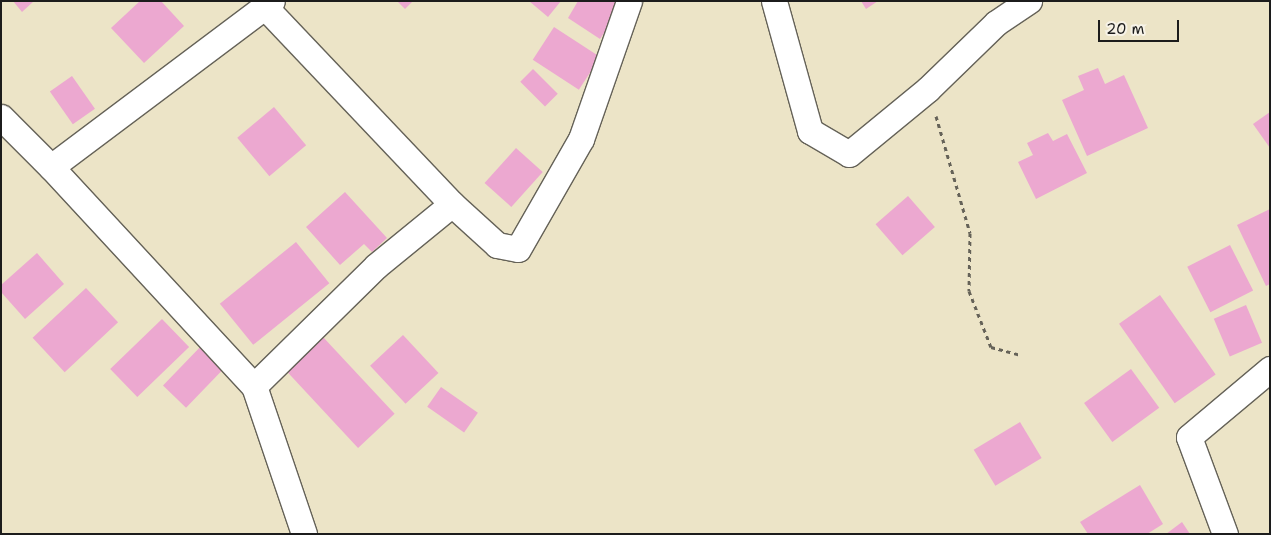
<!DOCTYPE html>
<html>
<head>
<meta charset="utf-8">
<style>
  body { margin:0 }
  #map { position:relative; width:1271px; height:535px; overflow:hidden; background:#ece4c7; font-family:"Shantell Sans",sans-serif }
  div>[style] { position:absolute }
  .building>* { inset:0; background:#eca8d0; transform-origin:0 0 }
  .path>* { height:3px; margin-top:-1.5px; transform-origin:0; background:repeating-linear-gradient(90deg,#656258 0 4px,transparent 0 8px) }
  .roads { filter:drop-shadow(1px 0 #656258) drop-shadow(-1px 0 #656258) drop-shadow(0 1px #656258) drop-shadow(0 -1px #656258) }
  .street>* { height:25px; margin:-12.5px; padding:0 12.5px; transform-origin:12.5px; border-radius:12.5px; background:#fff }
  span { translate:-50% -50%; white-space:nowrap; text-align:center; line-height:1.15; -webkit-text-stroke:4px #f7f3e8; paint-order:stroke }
  .frame { position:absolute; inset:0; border:2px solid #1c1c1c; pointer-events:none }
  .scale { position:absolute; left:1098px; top:20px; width:81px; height:22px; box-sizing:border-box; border:2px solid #1c1c1c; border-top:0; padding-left:6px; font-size:15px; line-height:18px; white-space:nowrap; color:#1c1c1c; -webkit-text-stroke:4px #f7f3e8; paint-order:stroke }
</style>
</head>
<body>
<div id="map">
  <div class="building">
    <div style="clip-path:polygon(13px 1px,34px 1px,22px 12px)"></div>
    <div style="clip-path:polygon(140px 1px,161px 1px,184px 26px,144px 63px,111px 28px)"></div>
    <div style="clip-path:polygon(397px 1px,413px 1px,405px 9px)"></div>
    <div style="clip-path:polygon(529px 1px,561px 1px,548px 17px)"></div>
    <div style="clip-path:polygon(578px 1px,625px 1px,600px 39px,568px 18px)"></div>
    <div style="clip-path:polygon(861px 1px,878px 1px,866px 9px)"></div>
    <div style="left:554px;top:27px;width:55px;height:39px;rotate:33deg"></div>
    <div style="clip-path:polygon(1098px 68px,1105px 84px,1124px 75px,1148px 128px,1087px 156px,1062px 100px,1084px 90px,1078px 76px)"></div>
    <div style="left:533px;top:69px;width:35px;height:18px;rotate:45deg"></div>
    <div style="left:72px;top:76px;width:40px;height:27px;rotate:55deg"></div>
    <div style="left:274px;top:107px;width:50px;height:48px;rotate:50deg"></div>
    <div style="clip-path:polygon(1270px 112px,1270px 148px,1253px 124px)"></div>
    <div style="clip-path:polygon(1048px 133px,1053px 141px,1067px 134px,1087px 173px,1036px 199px,1018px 162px,1033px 155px,1027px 143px)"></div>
    <div style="left:516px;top:148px;width:36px;height:47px;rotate:42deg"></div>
    <div style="clip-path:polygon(345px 192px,387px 238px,372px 252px,364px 244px,340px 265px,306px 227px)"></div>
    <div style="left:908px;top:196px;width:41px;height:43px;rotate:49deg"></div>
    <div style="clip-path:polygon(1270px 209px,1270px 284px,1266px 286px,1237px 225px)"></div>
    <div style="left:296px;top:242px;width:53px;height:98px;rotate:51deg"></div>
    <div style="left:1230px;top:245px;width:51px;height:48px;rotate:63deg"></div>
    <div style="clip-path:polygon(37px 253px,64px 284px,25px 319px,1px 292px,1px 285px)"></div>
    <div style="left:86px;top:288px;width:47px;height:73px;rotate:47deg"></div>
    <div style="left:1160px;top:295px;width:97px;height:50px;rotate:55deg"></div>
    <div style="left:1246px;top:305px;width:41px;height:35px;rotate:67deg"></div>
    <div style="left:162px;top:319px;width:39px;height:72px;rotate:46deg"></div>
    <div style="left:403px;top:335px;width:52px;height:45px;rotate:47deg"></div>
    <div style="left:323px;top:337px;width:105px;height:50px;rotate:47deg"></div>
    <div style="left:204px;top:343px;width:32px;height:59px;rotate:44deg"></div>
    <div style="left:1131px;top:369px;width:48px;height:58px;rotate:54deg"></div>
    <div style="left:441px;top:387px;width:45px;height:24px;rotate:35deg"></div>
    <div style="left:1020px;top:422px;width:42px;height:54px;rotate:59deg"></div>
    <div style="clip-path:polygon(1140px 485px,1163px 524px,1147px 534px,1088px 534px,1080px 522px)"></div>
    <div style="clip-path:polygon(1182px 522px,1190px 534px,1166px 534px)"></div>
  </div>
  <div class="path">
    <div style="left:936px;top:116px;width:122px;rotate:73.8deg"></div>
    <div style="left:970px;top:233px;width:58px;rotate:91deg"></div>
    <div style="left:969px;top:291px;width:60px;rotate:68.6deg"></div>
    <div style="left:991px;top:347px;width:31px;rotate:15deg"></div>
  </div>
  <div class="roads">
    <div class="street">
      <div style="left:774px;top:1px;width:135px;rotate:74.5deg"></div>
      <div style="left:810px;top:131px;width:45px;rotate:30.5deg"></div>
      <div style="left:849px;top:154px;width:102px;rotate:-39.4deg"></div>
      <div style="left:928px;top:89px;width:95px;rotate:-44.1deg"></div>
      <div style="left:996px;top:23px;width:40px;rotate:-34deg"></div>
      <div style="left:265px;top:7px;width:272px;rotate:46.5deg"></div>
      <div style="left:1px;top:117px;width:71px;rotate:45deg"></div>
      <div style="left:51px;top:167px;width:299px;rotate:47.2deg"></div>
      <div style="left:254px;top:386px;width:156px;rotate:71.3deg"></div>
      <div style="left:51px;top:167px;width:276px;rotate:-36.9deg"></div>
      <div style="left:254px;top:386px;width:171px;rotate:-44.5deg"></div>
      <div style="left:376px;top:266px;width:98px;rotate:-39.2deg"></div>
      <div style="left:452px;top:204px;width:61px;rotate:42.3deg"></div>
      <div style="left:497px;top:245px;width:21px;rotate:11deg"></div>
      <div style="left:518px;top:249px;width:127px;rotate:-60.2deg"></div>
      <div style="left:581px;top:139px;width:146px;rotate:-70.8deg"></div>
      <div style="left:1225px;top:534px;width:103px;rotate:-110.4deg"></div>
      <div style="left:1189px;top:437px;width:106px;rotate:-40deg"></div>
    </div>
  </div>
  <div class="frame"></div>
  <div class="scale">20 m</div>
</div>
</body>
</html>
